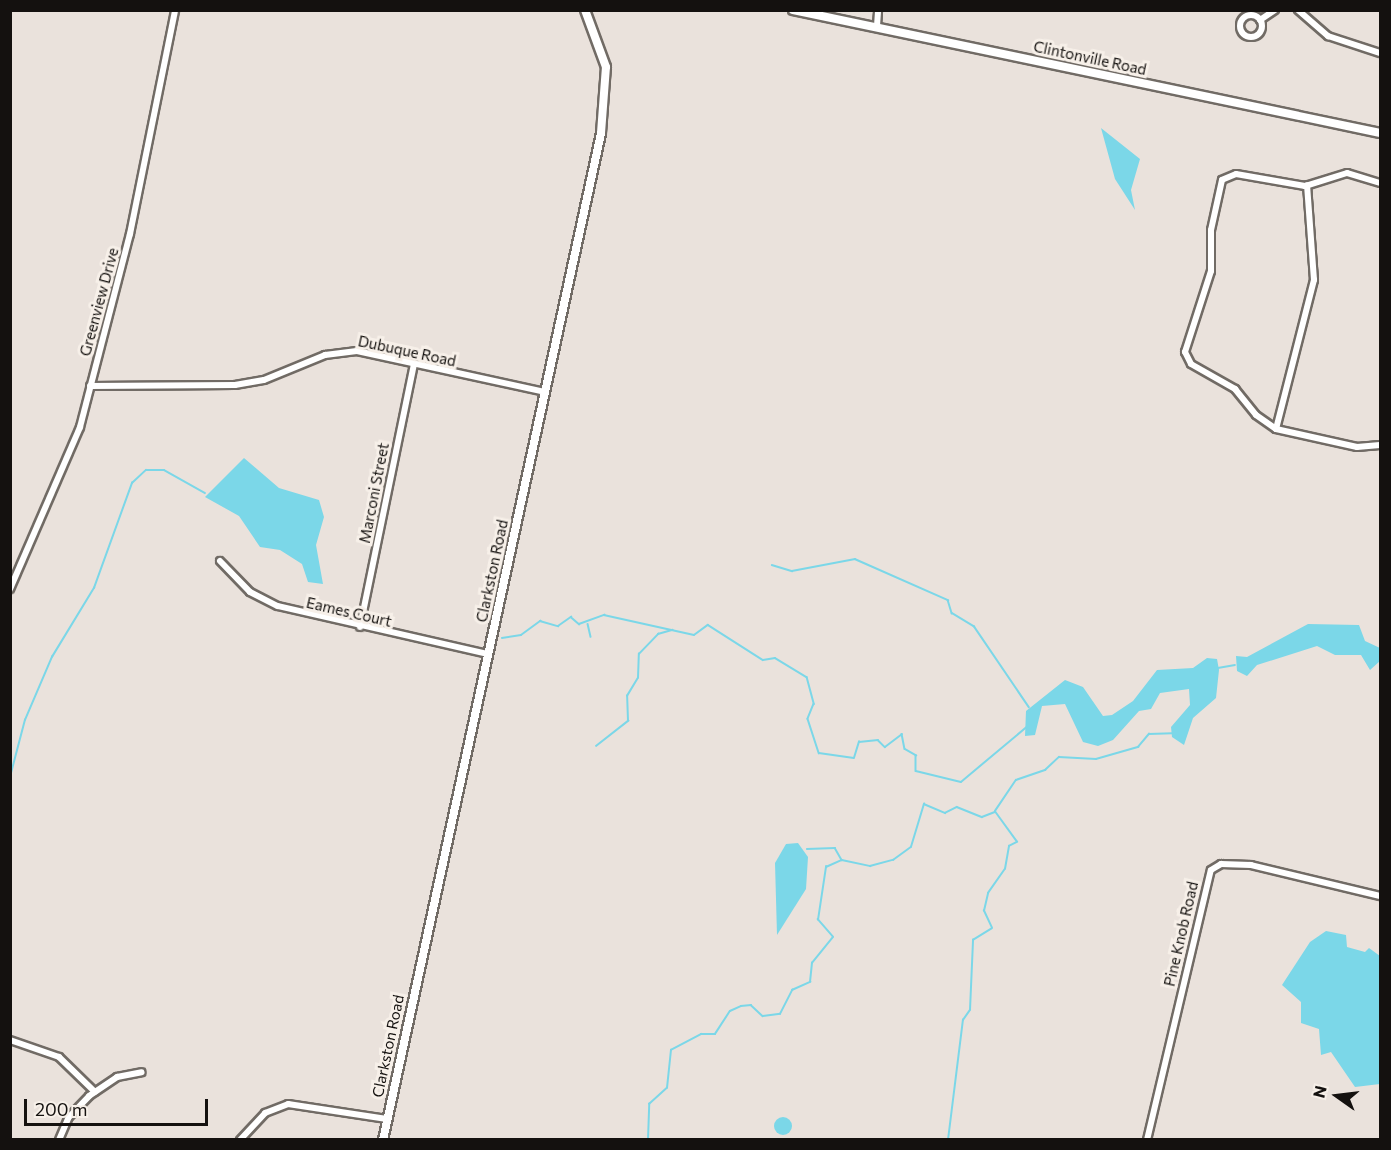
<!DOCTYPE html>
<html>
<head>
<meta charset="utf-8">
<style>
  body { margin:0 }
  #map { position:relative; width:1391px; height:1150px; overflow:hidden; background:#eae2dc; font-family:Commissioner,sans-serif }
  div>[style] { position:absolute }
  .water>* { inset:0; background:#7bd7e8 }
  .round { border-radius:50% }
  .stream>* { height:1.5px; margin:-0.75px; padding:0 0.75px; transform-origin:0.75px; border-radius:0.75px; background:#7bd7e8 }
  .roads { filter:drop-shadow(2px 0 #716b65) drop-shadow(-2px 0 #716b65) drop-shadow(0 2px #716b65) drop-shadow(0 -2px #716b65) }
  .street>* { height:6px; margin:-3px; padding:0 3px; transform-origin:3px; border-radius:3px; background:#fff }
  .street>.ring { margin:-3px; padding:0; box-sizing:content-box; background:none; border:6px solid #fff; border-radius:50% }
  .secondary>* { height:8px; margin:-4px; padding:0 4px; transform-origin:4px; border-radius:4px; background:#fff }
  span { translate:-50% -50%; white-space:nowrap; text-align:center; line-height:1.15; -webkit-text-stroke:6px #f7f0e9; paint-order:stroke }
  .street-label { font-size:15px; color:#14110f }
  .frame { position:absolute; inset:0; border:12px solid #14110f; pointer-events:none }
  .north { position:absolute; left:1307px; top:1066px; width:60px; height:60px; -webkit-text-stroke:4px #f7f0e9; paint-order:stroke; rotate:284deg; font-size:16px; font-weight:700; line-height:24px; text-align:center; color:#14110f }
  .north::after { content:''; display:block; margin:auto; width:21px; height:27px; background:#14110f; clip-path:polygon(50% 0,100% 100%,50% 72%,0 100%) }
  .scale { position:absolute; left:24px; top:1099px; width:184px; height:27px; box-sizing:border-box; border:3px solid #14110f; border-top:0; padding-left:8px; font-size:18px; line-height:21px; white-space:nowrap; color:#14110f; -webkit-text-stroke:4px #f7f0e9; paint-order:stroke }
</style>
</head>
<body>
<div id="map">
  <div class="water">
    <div style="clip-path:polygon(1101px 128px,1140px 159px,1131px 190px,1135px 210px,1115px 179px)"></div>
    <div style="clip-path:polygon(244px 458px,279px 488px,319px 500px,324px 517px,316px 545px,323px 584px,308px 582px,302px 564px,280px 550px,260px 547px,239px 516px,205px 497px)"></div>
    <div style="clip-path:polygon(1308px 624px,1359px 625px,1365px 641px,1380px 648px,1380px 661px,1370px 670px,1361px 655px,1335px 655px,1317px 646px,1257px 665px,1247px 676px,1237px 671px,1236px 656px,1247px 657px)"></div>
    <div style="clip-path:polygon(1207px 658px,1217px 659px,1219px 670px,1216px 698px,1193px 718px,1184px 745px,1172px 737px,1171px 727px,1190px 705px,1189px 689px,1160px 693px,1151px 709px,1139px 711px,1113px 740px,1098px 746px,1083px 742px,1065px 704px,1042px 706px,1035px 735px,1025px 736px,1026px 711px,1065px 680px,1083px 687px,1103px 716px,1112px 715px,1133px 701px,1157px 670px,1193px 668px)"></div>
    <div style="clip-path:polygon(798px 843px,808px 857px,806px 889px,777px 935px,775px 863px,786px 844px)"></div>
    <div style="clip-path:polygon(1326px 931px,1346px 935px,1347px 947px,1365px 952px,1369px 948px,1380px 956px,1380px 1084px,1355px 1087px,1331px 1052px,1321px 1055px,1319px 1029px,1301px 1023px,1301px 1002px,1282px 985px,1310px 942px)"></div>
    <div class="round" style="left:774px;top:1117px;width:18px;height:18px"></div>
  </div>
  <div class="stream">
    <div style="left:772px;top:565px;width:21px;rotate:17deg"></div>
    <div style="left:792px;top:571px;width:64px;rotate:-10.8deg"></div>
    <div style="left:855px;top:559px;width:102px;rotate:23.8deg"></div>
    <div style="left:948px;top:600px;width:14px;rotate:73deg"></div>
    <div style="left:952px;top:613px;width:26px;rotate:31deg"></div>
    <div style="left:974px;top:626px;width:98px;rotate:55.8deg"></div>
    <div style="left:588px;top:624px;width:13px;rotate:77deg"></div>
    <div style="left:502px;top:638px;width:19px;rotate:-9deg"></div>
    <div style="left:521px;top:635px;width:24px;rotate:-36deg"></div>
    <div style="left:540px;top:621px;width:19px;rotate:16deg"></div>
    <div style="left:558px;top:626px;width:16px;rotate:-35deg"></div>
    <div style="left:571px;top:617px;width:11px;rotate:41deg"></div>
    <div style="left:579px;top:624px;width:27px;rotate:-20deg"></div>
    <div style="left:604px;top:615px;width:92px;rotate:12.5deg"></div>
    <div style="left:694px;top:635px;width:17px;rotate:-36deg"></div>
    <div style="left:708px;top:625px;width:65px;rotate:32.5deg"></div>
    <div style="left:763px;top:660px;width:12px;rotate:-9deg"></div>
    <div style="left:775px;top:658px;width:37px;rotate:31deg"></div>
    <div style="left:807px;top:677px;width:28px;rotate:75deg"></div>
    <div style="left:814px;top:704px;width:16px;rotate:112deg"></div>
    <div style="left:808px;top:719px;width:36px;rotate:72deg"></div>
    <div style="left:819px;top:753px;width:35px;rotate:8deg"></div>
    <div style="left:854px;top:758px;width:17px;rotate:-73deg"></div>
    <div style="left:859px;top:742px;width:19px;rotate:-6deg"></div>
    <div style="left:878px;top:740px;width:10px;rotate:45deg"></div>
    <div style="left:885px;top:747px;width:21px;rotate:-37deg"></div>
    <div style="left:902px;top:734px;width:15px;rotate:79deg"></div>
    <div style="left:905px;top:749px;width:13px;rotate:29deg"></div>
    <div style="left:916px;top:755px;width:16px;rotate:90deg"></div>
    <div style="left:916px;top:771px;width:46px;rotate:13.7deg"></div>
    <div style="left:961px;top:782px;width:87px;rotate:-39.9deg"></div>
    <div style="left:1218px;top:668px;width:17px;rotate:-10deg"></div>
    <div style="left:596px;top:746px;width:41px;rotate:-38deg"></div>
    <div style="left:628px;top:721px;width:25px;rotate:-92deg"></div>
    <div style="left:627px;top:696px;width:21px;rotate:-59deg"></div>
    <div style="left:638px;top:678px;width:24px;rotate:-88deg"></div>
    <div style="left:639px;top:654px;width:28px;rotate:-46deg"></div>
    <div style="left:658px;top:634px;width:15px;rotate:-16deg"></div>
    <div style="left:10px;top:777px;width:59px;rotate:-75.3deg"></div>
    <div style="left:25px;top:720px;width:69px;rotate:-66.8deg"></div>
    <div style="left:52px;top:657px;width:81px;rotate:-58.7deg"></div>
    <div style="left:94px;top:588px;width:112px;rotate:-70.1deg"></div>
    <div style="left:132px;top:483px;width:19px;rotate:-43deg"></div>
    <div style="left:146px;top:470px;width:18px"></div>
    <div style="left:164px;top:470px;width:47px;rotate:29.3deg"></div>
    <div style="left:995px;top:811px;width:37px;rotate:-56deg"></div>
    <div style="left:1016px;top:780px;width:31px;rotate:-19deg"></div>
    <div style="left:1045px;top:770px;width:19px;rotate:-43deg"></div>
    <div style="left:1059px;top:757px;width:37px;rotate:3deg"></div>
    <div style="left:1096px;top:759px;width:44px;rotate:-15.9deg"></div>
    <div style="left:1138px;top:747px;width:17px;rotate:-50deg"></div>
    <div style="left:1149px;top:734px;width:23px;rotate:-2deg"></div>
    <div style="left:807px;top:849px;width:28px;rotate:-2deg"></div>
    <div style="left:835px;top:848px;width:14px;rotate:60deg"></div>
    <div style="left:648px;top:1140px;width:36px;rotate:-88deg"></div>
    <div style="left:649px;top:1104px;width:24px;rotate:-42deg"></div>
    <div style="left:667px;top:1088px;width:38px;rotate:-84deg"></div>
    <div style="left:671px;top:1050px;width:34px;rotate:-28deg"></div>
    <div style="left:701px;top:1034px;width:14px"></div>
    <div style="left:715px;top:1034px;width:27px;rotate:-57deg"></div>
    <div style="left:730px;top:1011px;width:12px;rotate:-24deg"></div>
    <div style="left:741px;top:1006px;width:10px;rotate:-6deg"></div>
    <div style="left:751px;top:1005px;width:16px;rotate:43deg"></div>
    <div style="left:763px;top:1016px;width:17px;rotate:-7deg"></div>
    <div style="left:780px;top:1014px;width:27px;rotate:-63deg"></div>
    <div style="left:792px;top:990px;width:20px;rotate:-24deg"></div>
    <div style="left:810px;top:982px;width:19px;rotate:-84deg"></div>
    <div style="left:812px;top:963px;width:33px;rotate:-51deg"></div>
    <div style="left:833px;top:937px;width:23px;rotate:-131deg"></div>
    <div style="left:818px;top:920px;width:54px;rotate:-81.4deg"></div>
    <div style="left:826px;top:867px;width:17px;rotate:-24deg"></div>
    <div style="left:842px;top:860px;width:29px;rotate:12deg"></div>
    <div style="left:870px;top:866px;width:24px;rotate:-15deg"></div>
    <div style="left:893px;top:860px;width:22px;rotate:-36deg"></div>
    <div style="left:911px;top:847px;width:45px;rotate:-73.2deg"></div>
    <div style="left:924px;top:804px;width:23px;rotate:23deg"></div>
    <div style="left:945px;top:813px;width:13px;rotate:-27deg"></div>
    <div style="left:957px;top:807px;width:27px;rotate:22deg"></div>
    <div style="left:982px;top:817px;width:14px;rotate:-21deg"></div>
    <div style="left:948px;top:1140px;width:121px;rotate:-82.9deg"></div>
    <div style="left:963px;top:1020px;width:12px;rotate:-55deg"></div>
    <div style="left:970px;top:1010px;width:70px;rotate:-87.5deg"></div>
    <div style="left:973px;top:940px;width:22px;rotate:-32deg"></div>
    <div style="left:992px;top:928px;width:19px;rotate:-115deg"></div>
    <div style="left:984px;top:911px;width:18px;rotate:-77deg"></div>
    <div style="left:988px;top:893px;width:29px;rotate:-55deg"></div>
    <div style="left:1005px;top:869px;width:23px;rotate:-80deg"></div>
    <div style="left:1009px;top:846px;width:9px;rotate:-27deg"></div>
    <div style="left:1017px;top:842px;width:37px;rotate:-126deg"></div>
  </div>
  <div class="roads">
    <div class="street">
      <div style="left:1298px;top:10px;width:40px;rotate:41deg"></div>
      <div style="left:1328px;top:36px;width:55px;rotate:18.1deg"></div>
      <div class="ring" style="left:1240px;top:15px;width:16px;height:16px"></div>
      <div style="left:1260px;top:20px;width:18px;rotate:-34deg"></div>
      <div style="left:877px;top:26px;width:16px;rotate:-86deg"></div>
      <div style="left:1380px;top:183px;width:34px;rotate:-163deg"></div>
      <div style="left:1347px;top:173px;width:44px;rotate:162.8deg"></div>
      <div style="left:1305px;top:186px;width:70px;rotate:-170.1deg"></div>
      <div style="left:1236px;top:174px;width:15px;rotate:157deg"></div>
      <div style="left:1222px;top:180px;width:51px;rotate:102.4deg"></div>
      <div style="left:1211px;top:230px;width:41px;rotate:90deg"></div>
      <div style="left:1211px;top:271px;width:85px;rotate:107.8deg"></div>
      <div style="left:1185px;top:352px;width:13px;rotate:63deg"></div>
      <div style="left:1191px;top:364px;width:51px;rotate:29.6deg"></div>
      <div style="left:1235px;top:389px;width:33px;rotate:51deg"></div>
      <div style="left:1256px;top:415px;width:24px;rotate:35deg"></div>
      <div style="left:1276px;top:429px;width:83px;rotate:12.5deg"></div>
      <div style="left:1357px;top:447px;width:23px;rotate:-5deg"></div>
      <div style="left:90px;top:386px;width:145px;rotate:-0.4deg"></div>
      <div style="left:235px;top:385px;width:29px;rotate:-10deg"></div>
      <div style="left:264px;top:380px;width:66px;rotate:-22.3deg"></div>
      <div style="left:325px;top:355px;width:32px;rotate:-7deg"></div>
      <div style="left:357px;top:351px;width:192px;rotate:12.3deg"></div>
      <div style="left:1276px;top:429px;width:154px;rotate:-75.7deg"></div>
      <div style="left:1314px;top:280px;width:95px;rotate:-94.2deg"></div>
      <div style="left:220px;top:561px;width:43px;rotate:45.9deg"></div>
      <div style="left:250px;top:592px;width:31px;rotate:27deg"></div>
      <div style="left:278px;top:606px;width:215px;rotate:12.9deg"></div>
      <div style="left:10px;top:589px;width:176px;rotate:-66.6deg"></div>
      <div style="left:80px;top:427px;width:199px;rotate:-75.5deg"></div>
      <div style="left:130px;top:234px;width:228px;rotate:-78.6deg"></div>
      <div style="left:360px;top:627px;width:268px;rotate:-78.4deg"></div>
      <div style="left:10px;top:1040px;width:52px;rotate:19.1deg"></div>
      <div style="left:59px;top:1057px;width:50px;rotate:44.2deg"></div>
      <div style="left:59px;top:1140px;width:25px;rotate:-67deg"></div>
      <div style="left:69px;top:1117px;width:29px;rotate:-46deg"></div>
      <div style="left:89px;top:1096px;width:34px;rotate:-34deg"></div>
      <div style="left:117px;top:1077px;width:25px;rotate:-11deg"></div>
      <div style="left:240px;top:1140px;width:37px;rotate:-47deg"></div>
      <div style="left:265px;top:1113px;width:25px;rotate:-21deg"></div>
      <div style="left:288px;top:1104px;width:100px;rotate:8.6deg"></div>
      <div style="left:1147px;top:1140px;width:277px;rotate:-76.7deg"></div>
      <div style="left:1211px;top:870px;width:12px;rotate:-31deg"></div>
      <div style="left:1221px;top:864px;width:30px;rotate:2deg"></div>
      <div style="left:1251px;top:865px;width:133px;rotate:13.5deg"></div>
    </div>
    <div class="secondary">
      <div style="left:793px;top:10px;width:600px;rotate:11.83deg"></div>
      <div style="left:383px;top:1140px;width:1030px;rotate:-77.78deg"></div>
      <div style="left:601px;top:133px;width:66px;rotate:-85.7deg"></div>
      <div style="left:606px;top:67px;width:61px;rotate:-110.2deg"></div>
    </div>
  </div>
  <div class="street-label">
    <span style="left:1090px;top:58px;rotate:12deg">Clintonville Road</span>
    <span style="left:99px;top:302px;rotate:-75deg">Greenview Drive</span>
    <span style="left:407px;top:351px;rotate:12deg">Dubuque Road</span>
    <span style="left:374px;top:493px;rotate:-79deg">Marconi Street</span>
    <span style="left:492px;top:571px;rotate:-78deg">Clarkston Road</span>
    <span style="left:349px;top:612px;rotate:13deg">Eames Court</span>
    <span style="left:1181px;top:934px;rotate:-77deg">Pine Knob Road</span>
    <span style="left:388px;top:1046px;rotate:-78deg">Clarkston Road</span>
  </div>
  <div class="frame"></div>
  <div class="north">N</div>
  <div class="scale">200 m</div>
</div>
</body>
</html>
